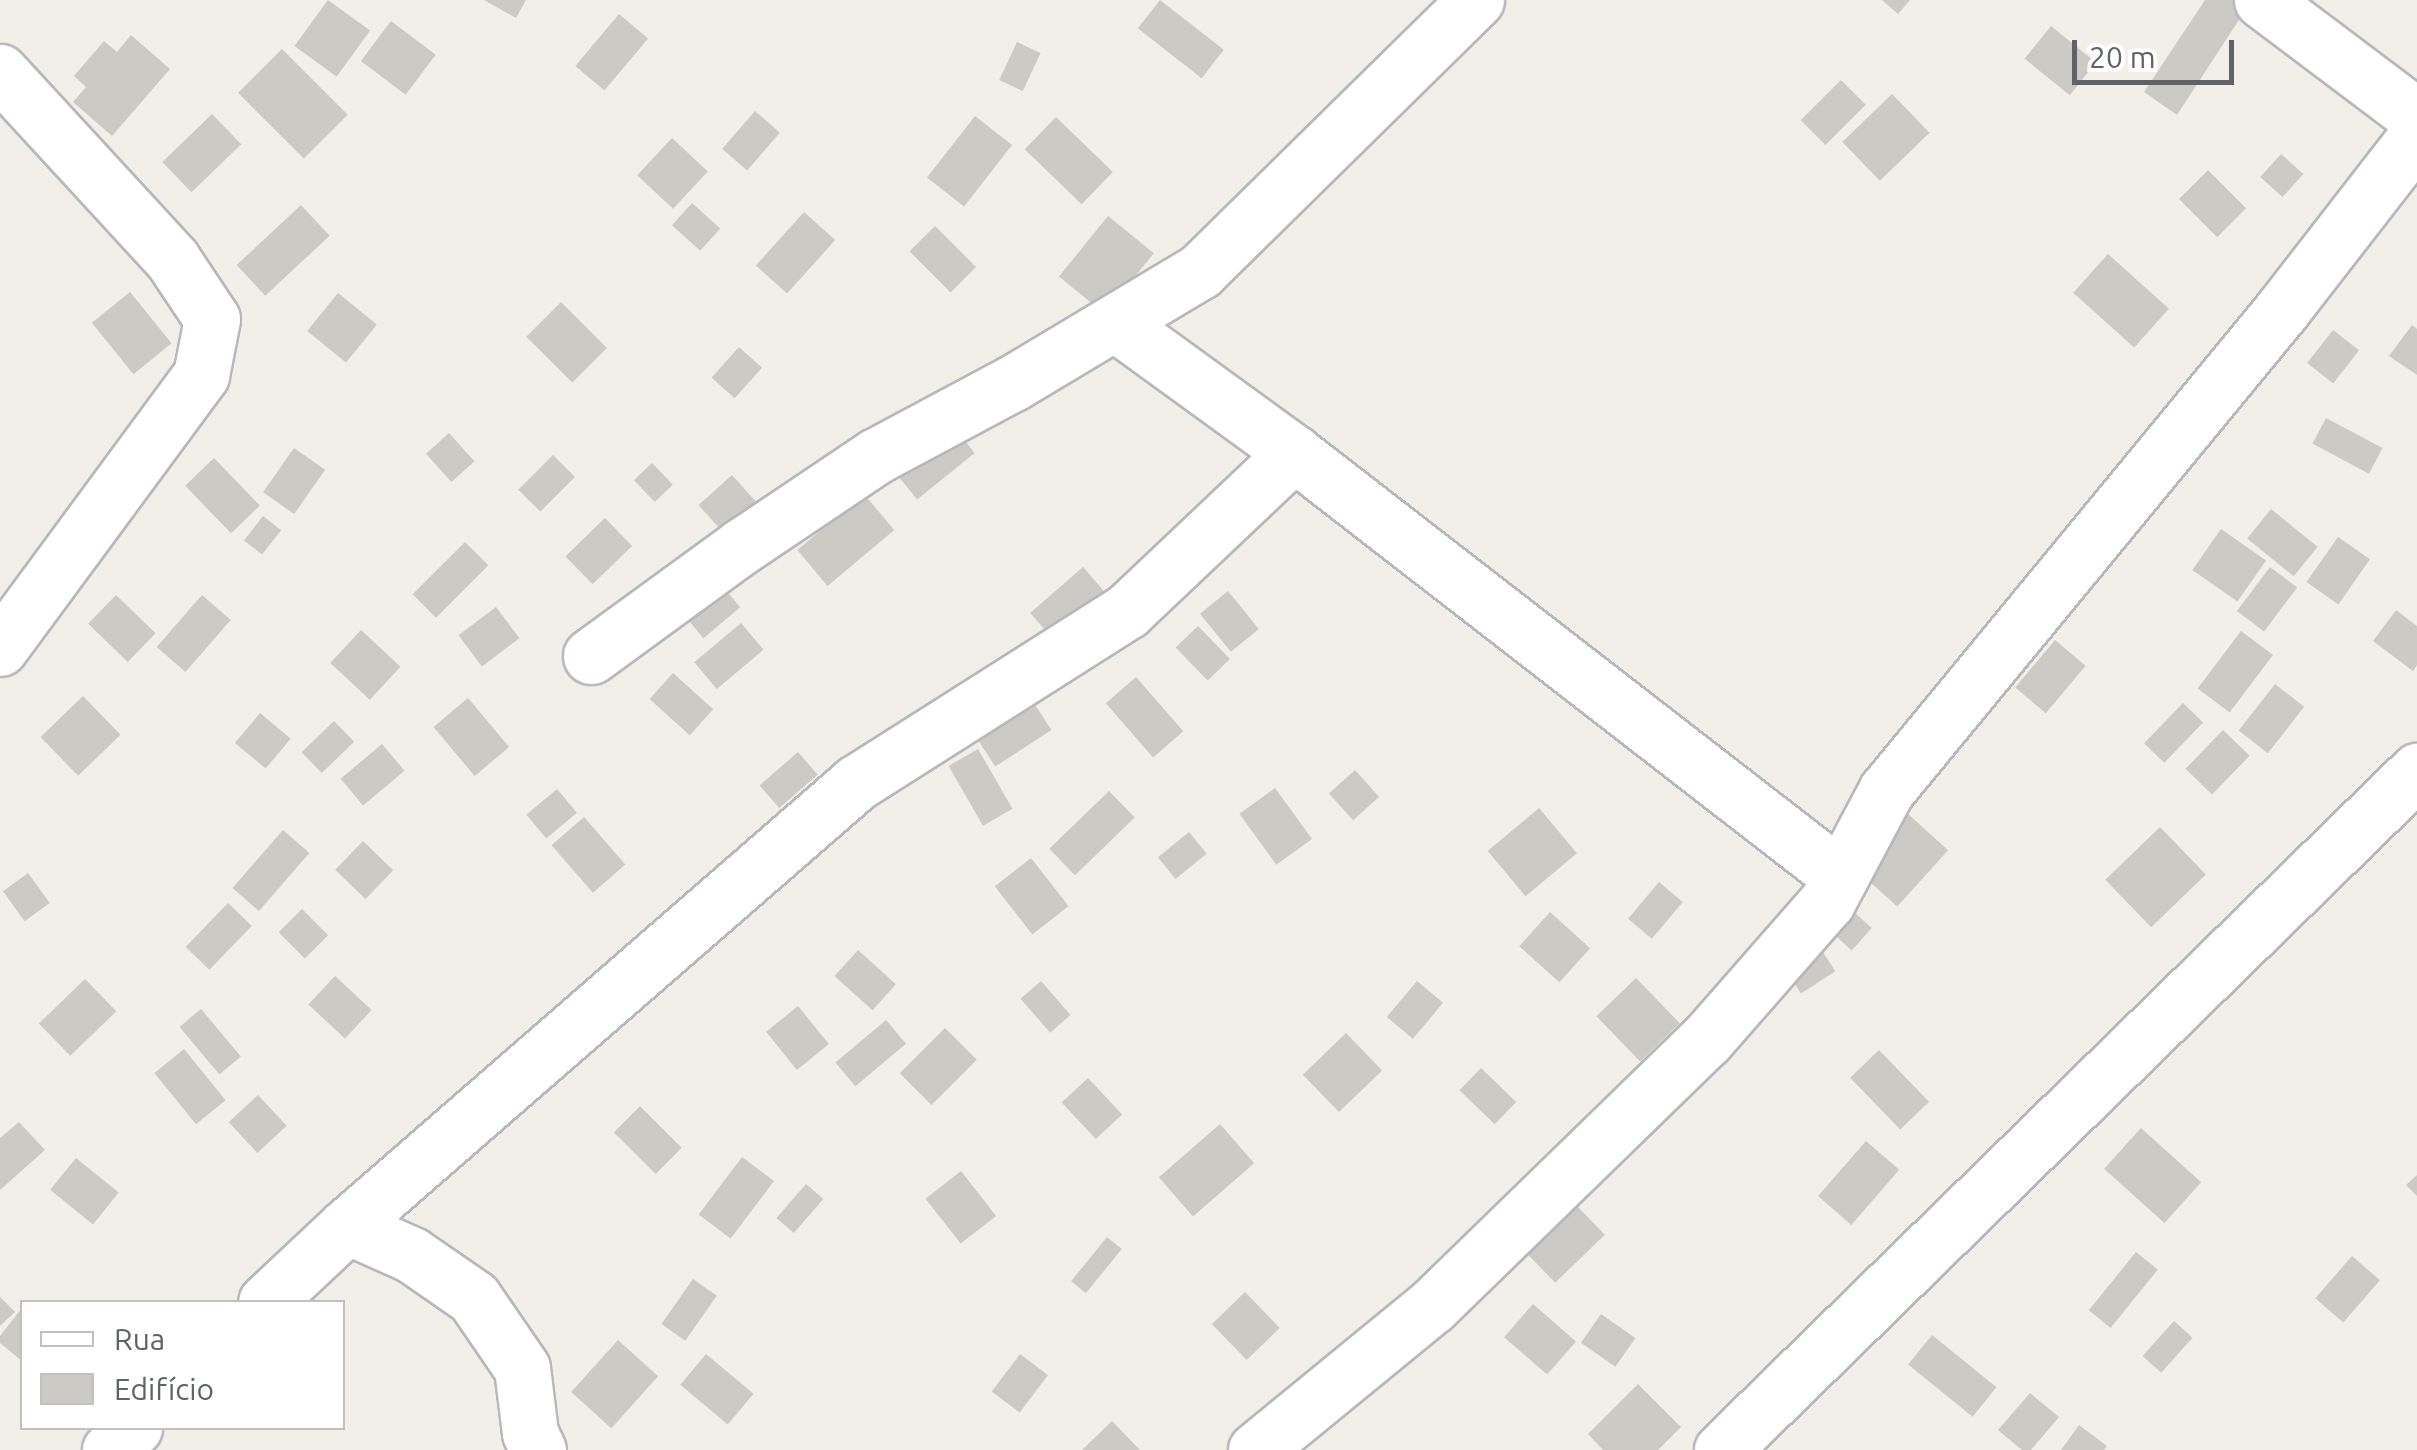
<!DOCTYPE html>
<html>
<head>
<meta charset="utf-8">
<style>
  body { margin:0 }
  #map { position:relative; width:2417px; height:1450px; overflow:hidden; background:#f1efe8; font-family:Ubuntu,sans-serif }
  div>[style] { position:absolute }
  .building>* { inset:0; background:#cccac5; transform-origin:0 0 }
  .roads { filter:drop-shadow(2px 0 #b5b8bc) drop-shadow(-2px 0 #b5b8bc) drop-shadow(0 2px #b5b8bc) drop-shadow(0 -2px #b5b8bc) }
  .minor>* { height:55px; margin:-27.5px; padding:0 27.5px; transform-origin:27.5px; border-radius:27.5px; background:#fff }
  span { translate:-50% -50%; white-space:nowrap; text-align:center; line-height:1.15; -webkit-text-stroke:8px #fff; paint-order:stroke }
  .legend { position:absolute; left:20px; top:1300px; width:325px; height:130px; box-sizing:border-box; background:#fff; border:2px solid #bfc1c3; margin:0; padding:12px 18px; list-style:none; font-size:30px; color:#5f6368 }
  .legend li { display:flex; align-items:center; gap:20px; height:50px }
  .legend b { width:50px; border:2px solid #bfc1c3 }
  .scale { position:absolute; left:2072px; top:40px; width:162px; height:45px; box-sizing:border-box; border:5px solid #5f6368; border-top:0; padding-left:12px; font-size:30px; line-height:35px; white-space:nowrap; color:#5f6368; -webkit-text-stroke:8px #fff; paint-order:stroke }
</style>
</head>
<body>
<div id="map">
  <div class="building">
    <div style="left:328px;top:0;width:52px;height:57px;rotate:36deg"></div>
    <div style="clip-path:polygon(484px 0,526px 0,516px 18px)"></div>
    <div style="left:1160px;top:0;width:81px;height:36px;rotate:38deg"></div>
    <div style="clip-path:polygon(1882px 0,1910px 0,1898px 14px)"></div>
    <div style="clip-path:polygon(2205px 0,2233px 0,2246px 9px,2177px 115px,2144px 92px)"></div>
    <div style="left:619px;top:14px;width:38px;height:68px;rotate:40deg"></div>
    <div style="left:391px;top:21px;width:56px;height:50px;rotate:37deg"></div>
    <div style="left:2051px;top:26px;width:58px;height:42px;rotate:39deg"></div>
    <div style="clip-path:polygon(131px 35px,170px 69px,112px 136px,73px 102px,86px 87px,74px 76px,104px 41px,117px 52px)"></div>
    <div style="left:1017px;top:42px;width:26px;height:42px;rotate:25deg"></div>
    <div style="left:282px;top:49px;width:93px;height:62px;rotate:45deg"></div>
    <div style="left:1841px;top:80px;width:35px;height:57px;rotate:45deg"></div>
    <div style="left:1892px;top:94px;width:54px;height:69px;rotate:46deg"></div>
    <div style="left:755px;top:111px;width:33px;height:50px;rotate:41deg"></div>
    <div style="left:212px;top:114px;width:42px;height:69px;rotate:46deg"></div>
    <div style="left:975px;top:116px;width:47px;height:78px;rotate:38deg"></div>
    <div style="left:1056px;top:117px;width:79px;height:45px;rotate:44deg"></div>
    <div style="left:672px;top:138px;width:49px;height:51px;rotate:43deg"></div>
    <div style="left:2281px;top:154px;width:30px;height:31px;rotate:42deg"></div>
    <div style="left:2208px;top:170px;width:54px;height:41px;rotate:45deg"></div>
    <div style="left:692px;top:203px;width:38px;height:30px;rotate:42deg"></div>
    <div style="left:301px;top:205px;width:42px;height:88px;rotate:47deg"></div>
    <div style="left:804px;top:212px;width:42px;height:72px;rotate:42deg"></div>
    <div style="left:1108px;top:216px;width:59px;height:78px;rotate:39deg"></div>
    <div style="left:935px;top:226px;width:58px;height:36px;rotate:45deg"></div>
    <div style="left:2108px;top:254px;width:82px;height:52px;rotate:42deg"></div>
    <div style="left:130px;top:292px;width:66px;height:49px;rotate:51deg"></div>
    <div style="left:338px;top:293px;width:50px;height:49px;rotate:39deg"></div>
    <div style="left:561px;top:302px;width:65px;height:49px;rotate:45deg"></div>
    <div style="clip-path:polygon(2412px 325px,2417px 329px,2417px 375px,2389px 356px)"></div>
    <div style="left:2333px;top:330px;width:33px;height:42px;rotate:38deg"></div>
    <div style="left:739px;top:347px;width:31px;height:41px;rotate:42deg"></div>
    <div style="left:2326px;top:418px;width:64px;height:29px;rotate:28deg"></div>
    <div style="left:952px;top:425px;width:36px;height:74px;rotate:51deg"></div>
    <div style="left:449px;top:433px;width:38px;height:31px;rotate:48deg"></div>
    <div style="left:294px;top:448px;width:38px;height:54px;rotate:35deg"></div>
    <div style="left:553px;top:455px;width:31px;height:49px;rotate:45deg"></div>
    <div style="left:214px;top:458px;width:66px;height:40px;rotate:46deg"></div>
    <div style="left:652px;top:463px;width:30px;height:25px;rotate:46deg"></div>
    <div style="left:732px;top:475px;width:40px;height:45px;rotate:48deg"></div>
    <div style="left:864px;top:494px;width:47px;height:87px;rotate:50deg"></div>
    <div style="left:2271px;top:509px;width:60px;height:38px;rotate:39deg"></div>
    <div style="left:263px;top:516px;width:23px;height:31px;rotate:38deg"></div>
    <div style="left:605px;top:518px;width:39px;height:55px;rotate:46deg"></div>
    <div style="left:2221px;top:529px;width:55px;height:50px;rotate:35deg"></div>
    <div style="left:2338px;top:537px;width:39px;height:55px;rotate:35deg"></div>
    <div style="left:465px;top:542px;width:33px;height:74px;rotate:45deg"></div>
    <div style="left:1083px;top:567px;width:33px;height:70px;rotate:49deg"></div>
    <div style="left:2270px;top:567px;width:34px;height:55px;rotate:37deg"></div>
    <div style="left:719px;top:582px;width:33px;height:48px;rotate:50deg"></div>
    <div style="left:1228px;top:591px;width:49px;height:36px;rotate:51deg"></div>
    <div style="left:116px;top:595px;width:55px;height:40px;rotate:44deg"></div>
    <div style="left:202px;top:595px;width:38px;height:69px;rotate:41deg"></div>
    <div style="left:496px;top:607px;width:39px;height:47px;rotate:53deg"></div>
    <div style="clip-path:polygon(2396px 610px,2417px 626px,2417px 665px,2413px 671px,2373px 641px)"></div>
    <div style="left:741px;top:623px;width:35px;height:61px;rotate:50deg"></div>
    <div style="left:1198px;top:626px;width:46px;height:31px;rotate:46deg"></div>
    <div style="left:361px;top:630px;width:54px;height:45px;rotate:43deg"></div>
    <div style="left:2241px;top:631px;width:40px;height:72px;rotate:37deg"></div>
    <div style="left:2055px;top:640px;width:40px;height:62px;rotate:40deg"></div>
    <div style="left:673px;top:673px;width:54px;height:35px;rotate:42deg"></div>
    <div style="left:1136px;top:677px;width:72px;height:40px;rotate:49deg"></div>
    <div style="left:2275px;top:684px;width:37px;height:59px;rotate:38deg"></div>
    <div style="left:1028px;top:694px;width:43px;height:67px;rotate:57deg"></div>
    <div style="left:83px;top:696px;width:54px;height:59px;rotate:46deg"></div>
    <div style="left:468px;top:698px;width:64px;height:45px;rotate:50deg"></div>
    <div style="left:2183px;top:703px;width:28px;height:56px;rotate:44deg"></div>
    <div style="left:260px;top:713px;width:40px;height:39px;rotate:40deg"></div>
    <div style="left:334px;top:721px;width:29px;height:45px;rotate:46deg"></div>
    <div style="left:2223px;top:730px;width:37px;height:54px;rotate:44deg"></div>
    <div style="left:382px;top:744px;width:35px;height:54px;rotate:50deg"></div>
    <div style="left:978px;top:749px;width:69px;height:34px;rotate:60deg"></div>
    <div style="left:798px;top:752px;width:30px;height:51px;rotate:49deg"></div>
    <div style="left:1355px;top:770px;width:36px;height:35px;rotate:48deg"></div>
    <div style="left:1275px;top:788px;width:63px;height:44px;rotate:54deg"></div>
    <div style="left:557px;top:789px;width:31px;height:40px;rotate:50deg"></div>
    <div style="left:1109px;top:791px;width:37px;height:83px;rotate:46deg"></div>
    <div style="left:1539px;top:808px;width:59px;height:67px;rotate:50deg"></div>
    <div style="left:1908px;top:814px;width:54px;height:76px;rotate:42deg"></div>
    <div style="left:584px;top:817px;width:63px;height:43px;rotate:49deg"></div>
    <div style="left:2160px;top:827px;width:66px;height:76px;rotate:46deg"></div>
    <div style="left:283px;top:830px;width:35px;height:77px;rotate:41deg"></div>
    <div style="left:1189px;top:832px;width:28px;height:40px;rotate:51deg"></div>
    <div style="left:363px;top:841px;width:42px;height:40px;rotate:44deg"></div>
    <div style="left:1031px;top:858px;width:61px;height:46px;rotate:52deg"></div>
    <div style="left:28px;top:873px;width:37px;height:31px;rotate:54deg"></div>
    <div style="left:1659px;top:882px;width:31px;height:48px;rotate:40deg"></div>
    <div style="left:228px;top:903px;width:33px;height:61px;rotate:44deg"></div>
    <div style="left:1845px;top:904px;width:36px;height:30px;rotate:42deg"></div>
    <div style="left:302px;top:909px;width:37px;height:33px;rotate:45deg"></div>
    <div style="left:1550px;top:912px;width:54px;height:46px;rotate:42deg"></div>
    <div style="left:1819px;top:946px;width:30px;height:41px;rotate:57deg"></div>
    <div style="left:858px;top:950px;width:51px;height:35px;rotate:42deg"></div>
    <div style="left:335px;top:976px;width:50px;height:39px;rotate:43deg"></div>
    <div style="left:1636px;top:978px;width:63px;height:55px;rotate:46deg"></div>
    <div style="left:85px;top:979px;width:45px;height:64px;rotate:46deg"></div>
    <div style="left:1041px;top:981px;width:45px;height:27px;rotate:49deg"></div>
    <div style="left:1417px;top:981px;width:34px;height:47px;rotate:40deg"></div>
    <div style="left:798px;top:1006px;width:49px;height:41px;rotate:51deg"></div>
    <div style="left:201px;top:1009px;width:62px;height:28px;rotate:50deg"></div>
    <div style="left:886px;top:1020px;width:31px;height:66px;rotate:50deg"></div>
    <div style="left:945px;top:1028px;width:45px;height:64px;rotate:45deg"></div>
    <div style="left:1346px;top:1033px;width:52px;height:60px;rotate:46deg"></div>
    <div style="left:184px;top:1049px;width:66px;height:38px;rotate:51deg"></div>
    <div style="left:1879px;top:1050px;width:72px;height:40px;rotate:46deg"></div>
    <div style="left:1481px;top:1068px;width:49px;height:31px;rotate:44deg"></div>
    <div style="left:1088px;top:1078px;width:50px;height:36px;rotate:47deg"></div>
    <div style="left:258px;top:1095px;width:42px;height:40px;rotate:47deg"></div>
    <div style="left:640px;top:1106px;width:59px;height:37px;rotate:45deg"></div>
    <div style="clip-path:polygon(19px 1122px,45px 1150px,0 1190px,0 1138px)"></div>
    <div style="left:1220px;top:1124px;width:52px;height:81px;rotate:49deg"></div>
    <div style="left:2141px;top:1128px;width:81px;height:55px;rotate:42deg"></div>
    <div style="left:1866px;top:1141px;width:44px;height:73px;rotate:41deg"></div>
    <div style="left:742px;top:1157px;width:40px;height:72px;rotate:37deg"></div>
    <div style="left:76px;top:1158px;width:55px;height:41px;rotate:39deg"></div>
    <div style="left:961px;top:1171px;width:57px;height:45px;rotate:52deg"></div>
    <div style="clip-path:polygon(2417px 1175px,2417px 1196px,2406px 1185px)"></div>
    <div style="left:806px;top:1184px;width:23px;height:45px;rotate:41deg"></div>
    <div style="left:1577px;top:1206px;width:40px;height:69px;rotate:46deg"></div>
    <div style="left:1107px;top:1237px;width:19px;height:57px;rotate:39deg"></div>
    <div style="left:2136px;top:1252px;width:28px;height:75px;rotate:39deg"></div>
    <div style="left:2352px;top:1256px;width:37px;height:56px;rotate:41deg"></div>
    <div style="left:693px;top:1279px;width:29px;height:55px;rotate:35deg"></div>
    <div style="left:1245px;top:1292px;width:50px;height:46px;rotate:46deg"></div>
    <div style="clip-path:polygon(0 1297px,15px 1312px,0 1326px)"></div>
    <div style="left:1533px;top:1304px;width:57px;height:44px;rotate:41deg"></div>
    <div style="clip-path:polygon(22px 1308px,22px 1361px,0 1343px,0 1336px)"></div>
    <div style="left:1601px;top:1314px;width:42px;height:35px;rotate:35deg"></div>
    <div style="left:2174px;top:1321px;width:25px;height:47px;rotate:42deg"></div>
    <div style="left:1932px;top:1335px;width:83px;height:38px;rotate:39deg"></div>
    <div style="left:618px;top:1340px;width:54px;height:70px;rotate:42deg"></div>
    <div style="left:706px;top:1354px;width:62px;height:40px;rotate:40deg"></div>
    <div style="left:1020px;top:1354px;width:35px;height:47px;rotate:37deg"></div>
    <div style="clip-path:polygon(1638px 1384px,1681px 1427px,1658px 1450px,1603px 1450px,1588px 1434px)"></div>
    <div style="clip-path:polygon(2030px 1393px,2059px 1417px,2031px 1450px,2022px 1450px,1998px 1430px)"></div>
    <div style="clip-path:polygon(1112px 1421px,1140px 1450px,1082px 1450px)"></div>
    <div style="clip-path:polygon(2079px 1425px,2107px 1446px,2104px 1450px,2061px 1450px)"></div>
  </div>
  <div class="roads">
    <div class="minor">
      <div style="left:2262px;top:0;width:194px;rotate:37deg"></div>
      <div style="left:0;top:72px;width:254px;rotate:47.4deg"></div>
      <div style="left:172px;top:259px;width:72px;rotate:56.3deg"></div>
      <div style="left:212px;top:319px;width:57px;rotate:101.1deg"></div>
      <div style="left:201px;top:375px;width:339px;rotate:126.4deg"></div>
      <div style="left:1115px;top:323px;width:221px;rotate:36deg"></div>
      <div style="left:1294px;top:453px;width:691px;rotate:37.77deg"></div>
      <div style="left:591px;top:656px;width:187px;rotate:-36.1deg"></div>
      <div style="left:742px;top:546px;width:161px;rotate:-33.9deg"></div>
      <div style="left:876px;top:456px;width:155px;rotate:-28.1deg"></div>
      <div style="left:1013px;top:383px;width:218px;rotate:-30.9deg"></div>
      <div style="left:1200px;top:271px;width:387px;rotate:-44.5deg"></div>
      <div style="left:347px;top:1226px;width:71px;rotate:24deg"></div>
      <div style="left:412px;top:1255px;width:75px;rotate:34.7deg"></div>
      <div style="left:474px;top:1298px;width:85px;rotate:55.6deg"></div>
      <div style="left:522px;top:1368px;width:65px;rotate:83deg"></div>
      <div style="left:530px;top:1433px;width:19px;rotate:65deg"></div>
      <div style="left:266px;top:1302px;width:111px;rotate:-43.2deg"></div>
      <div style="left:347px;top:1226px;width:675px;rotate:-41.03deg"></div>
      <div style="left:856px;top:783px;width:321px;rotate:-32.4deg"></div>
      <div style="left:1127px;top:611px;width:230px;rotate:-43.4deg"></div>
      <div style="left:110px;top:1450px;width:33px;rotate:-43deg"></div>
      <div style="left:1256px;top:1450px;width:227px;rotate:-39.3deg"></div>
      <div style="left:1432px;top:1306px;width:382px;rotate:-44.2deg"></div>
      <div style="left:1706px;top:1040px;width:184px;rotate:-48.8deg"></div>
      <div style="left:1827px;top:902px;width:126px;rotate:-62deg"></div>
      <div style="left:1886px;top:791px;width:623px;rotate:-50.54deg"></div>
      <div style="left:2282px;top:310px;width:220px;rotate:-52.2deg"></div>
      <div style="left:1722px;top:1450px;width:972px;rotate:-44.33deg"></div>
    </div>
  </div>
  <ul class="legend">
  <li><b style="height:12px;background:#fff"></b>Rua</li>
  <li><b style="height:28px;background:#cccac5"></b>Edifício</li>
  </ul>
  <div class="scale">20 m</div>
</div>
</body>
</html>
